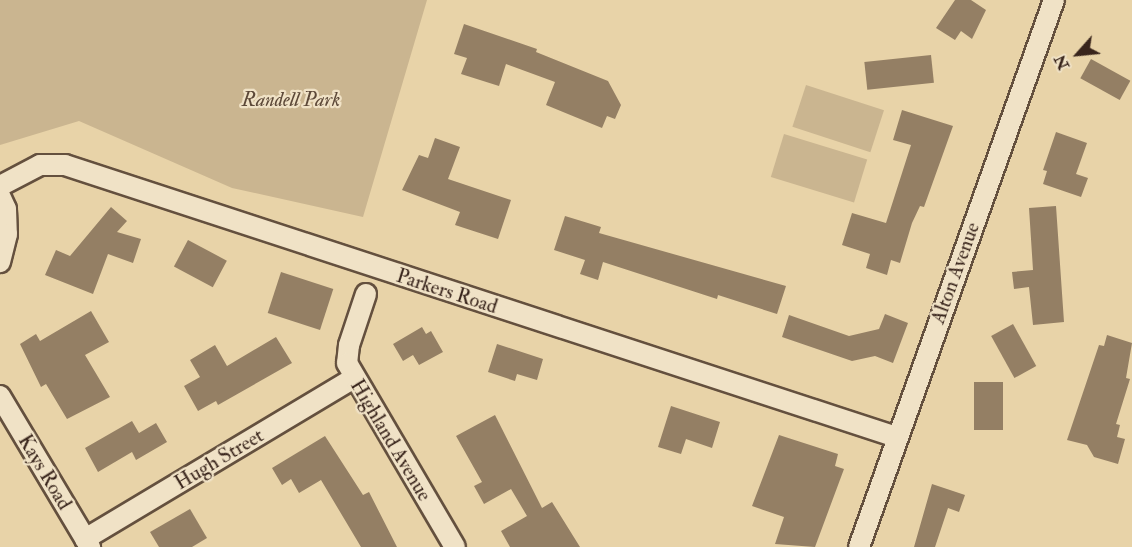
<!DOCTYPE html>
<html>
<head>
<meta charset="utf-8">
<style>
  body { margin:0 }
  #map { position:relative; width:1132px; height:547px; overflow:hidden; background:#e8d3a8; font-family:"IM FELL Double Pica",serif }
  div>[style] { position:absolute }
  .green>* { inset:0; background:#cab590; transform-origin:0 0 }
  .building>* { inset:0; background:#947f64; transform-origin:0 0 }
  .roads { filter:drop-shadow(2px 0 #64503e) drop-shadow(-2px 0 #64503e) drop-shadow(0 2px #64503e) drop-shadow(0 -2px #64503e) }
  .street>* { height:20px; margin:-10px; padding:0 10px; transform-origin:10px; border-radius:10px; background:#f0e2c6 }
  span { translate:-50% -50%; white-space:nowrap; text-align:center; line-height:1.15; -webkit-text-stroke:4.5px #f0e2c6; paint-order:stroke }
  .park-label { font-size:20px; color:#5c4838; font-style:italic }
  .street-label { font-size:20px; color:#38241b }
  .north { position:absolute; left:1048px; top:24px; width:60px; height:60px; -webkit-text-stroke:4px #f0e2c6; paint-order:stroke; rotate:243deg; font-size:16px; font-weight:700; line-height:24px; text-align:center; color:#38241b }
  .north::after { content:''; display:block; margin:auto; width:21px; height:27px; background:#38241b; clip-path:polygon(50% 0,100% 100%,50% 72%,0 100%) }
</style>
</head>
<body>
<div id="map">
  <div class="green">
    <div style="clip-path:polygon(0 0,427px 0,363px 217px,232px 188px,79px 121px,0 145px)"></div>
    <div style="left:806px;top:85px;width:82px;height:44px;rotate:18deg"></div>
    <div style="left:784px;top:134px;width:87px;height:45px;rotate:17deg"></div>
  </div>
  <div class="building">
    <div style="clip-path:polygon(955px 0,971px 0,986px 10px,972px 39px,961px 31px,955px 40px,936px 28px)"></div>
    <div style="clip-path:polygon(464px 24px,537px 49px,536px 52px,608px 81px,621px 105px,615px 119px,607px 116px,602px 128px,546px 105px,555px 82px,506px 64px,499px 86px,461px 74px,467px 58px,454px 54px)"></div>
    <div style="left:931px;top:55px;width:28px;height:67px;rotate:84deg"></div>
    <div style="left:1091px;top:59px;width:45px;height:22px;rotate:29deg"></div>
    <div style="clip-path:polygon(902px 110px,953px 126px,924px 207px,920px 206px,912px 223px,900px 263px,891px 260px,887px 275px,866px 268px,870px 254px,842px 245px,852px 213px,886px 223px,911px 145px,893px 140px)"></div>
    <div style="clip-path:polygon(1056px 132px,1087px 143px,1076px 174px,1088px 178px,1081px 197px,1043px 184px,1047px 171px,1043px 170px)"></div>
    <div style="clip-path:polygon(435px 138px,460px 147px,448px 179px,511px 200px,498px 239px,455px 225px,460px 212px,402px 190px,419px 155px,428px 158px)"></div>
    <div style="clip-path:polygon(1056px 206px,1064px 322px,1033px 325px,1029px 287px,1014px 289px,1012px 272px,1033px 270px,1029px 208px)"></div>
    <div style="clip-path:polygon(111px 207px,127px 221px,117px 232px,141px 239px,133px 263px,108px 254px,93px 294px,45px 275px,56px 250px,70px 256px)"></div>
    <div style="clip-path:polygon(565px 216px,601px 227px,599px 233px,786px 286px,777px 314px,718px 295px,717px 299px,603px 262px,598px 280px,580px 274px,585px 260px,554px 250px)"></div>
    <div style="left:188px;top:240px;width:44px;height:30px;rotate:28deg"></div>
    <div style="left:281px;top:272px;width:55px;height:43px;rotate:18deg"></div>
    <div style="clip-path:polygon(91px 311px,109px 342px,85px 355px,110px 397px,67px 419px,46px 384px,41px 387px,20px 344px,36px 334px,40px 341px)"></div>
    <div style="clip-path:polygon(885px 314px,908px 323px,893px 363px,875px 356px,852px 361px,782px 337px,789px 315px,849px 336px,879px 329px)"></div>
    <div style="left:1013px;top:324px;width:48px;height:25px;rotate:61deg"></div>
    <div style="clip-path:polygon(422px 327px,426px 334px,431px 331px,443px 352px,419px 365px,413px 355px,403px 361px,393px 344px)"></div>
    <div style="clip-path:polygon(1107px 335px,1132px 343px,1126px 378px,1130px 379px,1116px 424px,1120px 425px,1117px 437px,1125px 439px,1118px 464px,1094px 457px,1087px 445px,1067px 440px,1099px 345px,1104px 346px)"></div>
    <div style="clip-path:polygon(276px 337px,292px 363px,218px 405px,216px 401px,198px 411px,184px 386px,200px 377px,190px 360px,215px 345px,227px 366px)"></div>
    <div style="clip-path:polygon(497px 344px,543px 359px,537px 380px,517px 374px,515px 381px,488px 372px)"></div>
    <div style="left:974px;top:382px;width:29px;height:48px"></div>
    <div style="clip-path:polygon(671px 406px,720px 422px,712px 448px,686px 439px,681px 454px,658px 447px)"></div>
    <div style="clip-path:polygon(495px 415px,542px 508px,552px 502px,580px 547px,510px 547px,501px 531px,527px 516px,511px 489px,484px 504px,474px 486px,482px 482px,456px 436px)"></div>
    <div style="clip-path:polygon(132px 421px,139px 433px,156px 423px,167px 442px,136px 460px,132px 452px,98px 472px,85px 448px)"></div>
    <div style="clip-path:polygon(779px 435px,838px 454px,835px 466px,844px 469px,815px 547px,775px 544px,784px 517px,752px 506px)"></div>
    <div style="clip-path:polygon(325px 436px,363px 495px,369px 492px,397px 547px,361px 547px,321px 480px,299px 493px,291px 479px,282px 485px,272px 468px)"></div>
    <div style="clip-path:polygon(932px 484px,965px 495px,959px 512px,948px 508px,935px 547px,914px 547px)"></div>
    <div style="clip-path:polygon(190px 509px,207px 538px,192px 547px,159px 547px,150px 532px)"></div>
  </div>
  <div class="roads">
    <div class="street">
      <div style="left:0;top:186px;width:45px;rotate:-27.7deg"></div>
      <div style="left:40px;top:165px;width:25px"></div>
      <div style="left:65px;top:165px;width:874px;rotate:18.12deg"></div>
      <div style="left:0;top:196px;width:14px;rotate:65deg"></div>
      <div style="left:6px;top:209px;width:25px;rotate:88deg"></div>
      <div style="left:7px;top:234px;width:29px;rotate:104deg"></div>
      <div style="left:366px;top:294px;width:54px;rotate:108.4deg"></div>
      <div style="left:349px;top:345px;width:18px;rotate:96deg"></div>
      <div style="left:347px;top:363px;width:213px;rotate:59.6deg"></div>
      <div style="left:0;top:396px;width:176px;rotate:59.2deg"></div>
      <div style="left:85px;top:539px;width:313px;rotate:-30.9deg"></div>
      <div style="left:859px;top:547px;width:581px;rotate:-70.38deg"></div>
    </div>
  </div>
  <div class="park-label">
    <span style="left:291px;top:99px">Randell Park</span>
  </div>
  <div class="street-label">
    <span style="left:955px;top:273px;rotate:-70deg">Alton Avenue</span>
    <span style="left:447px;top:291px;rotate:18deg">Parkers Road</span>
    <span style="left:391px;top:440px;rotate:59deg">Highland Avenue</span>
    <span style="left:219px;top:459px;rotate:-31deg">Hugh Street</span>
    <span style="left:45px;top:472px;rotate:59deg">Kays Road</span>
  </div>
  <div class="north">N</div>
</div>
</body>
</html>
